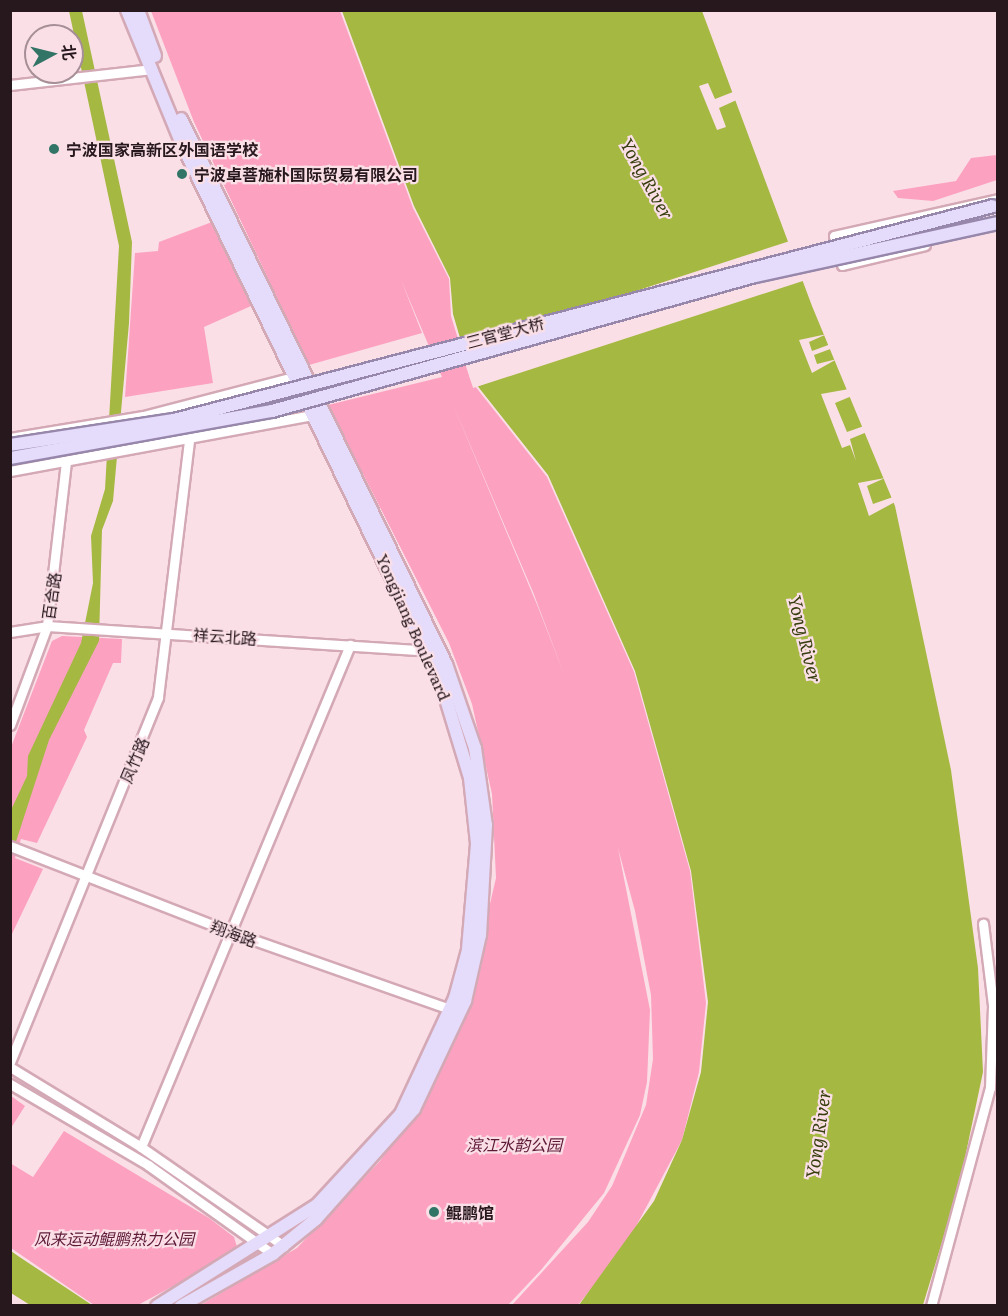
<!DOCTYPE html>
<html>
<head>
<meta charset="utf-8">
<style>
  body { margin:0 }
  #map { position:relative; width:1008px; height:1316px; overflow:hidden; background:#fbdfe7; font-family:Literata,"Noto Sans SC",serif }
  div>[style] { position:absolute }
  .green>* { inset:0; background:#fca1c0 }
  .water>* { inset:0; background:#a5b842 }
  .pier>* { inset:0; background:#fbdfe7; transform-origin:0 0 }
  .roads { filter:drop-shadow(2px 0 #d4a9b6) drop-shadow(-2px 0 #d4a9b6) drop-shadow(0 2px #d4a9b6) drop-shadow(0 -2px #d4a9b6) }
  .minor>* { height:9px; margin:-4.5px; padding:0 4.5px; transform-origin:4.5px; border-radius:4.5px; background:#fff }
  .major>* { height:12px; margin:-6px; padding:0 6px; transform-origin:6px; border-radius:6px; background:#e5dbfb }
  .bridges { filter:drop-shadow(2px 0 #9787ab) drop-shadow(-2px 0 #9787ab) drop-shadow(0 2px #9787ab) drop-shadow(0 -2px #9787ab) }
  .major-bridge>* { height:12px; margin:-6px; padding:0 6px; transform-origin:6px; border-radius:6px; background:#e5dbfb }
  .dots>* { width:16px; height:16px; translate:-50% -50%; box-sizing:border-box; border:3px solid #fbdfe7; border-radius:50% }
  span { translate:-50% -50%; white-space:nowrap; text-align:center; line-height:1.15; -webkit-text-stroke:4.5px #fbdfe7; paint-order:stroke }
  .poi-label { font-size:16px; color:#27181d; font-weight:700 }
  .left { translate:0 -50%; text-align:left }
  .street-label { font-size:16px; color:#27181d }
  .park-label { font-size:16px; color:#5c1835; font-style:italic }
  .water-label { font-size:18px; color:#363e0e; font-style:italic }
  .frame { position:absolute; inset:0; border:12px solid #27181d; pointer-events:none }
  .north { position:absolute; left:24px; top:24px; width:60px; height:60px; box-sizing:border-box; background:#fbdfe7; border:2px solid #a68f96; border-radius:50%; rotate:83deg; font-size:16px; font-weight:700; line-height:24px; text-align:center; color:#27181d }
  .north::after { content:''; display:block; margin:auto; width:21px; height:27px; background:#327567; clip-path:polygon(50% 0,100% 100%,50% 72%,0 100%) }
</style>
</head>
<body>
<div id="map">
  <div class="green">
    <div style="clip-path:polygon(evenodd,151px 11px,340px 11px,413px 208px,449px 279px,451px 316px,471px 381px,547px 477px,634px 672px,690px 871px,706px 1003px,699px 1072px,682px 1140px,625px 1247px,578px 1305px,512px 1305px,588px 1222px,612px 1186px,646px 1105px,653px 1059px,651px 995px,635px 911px,618px 848px,650px 1010px,647px 1082px,640px 1115px,604px 1193px,541px 1270px,508px 1305px,201px 1305px,297px 1248px,380px 1161px,409px 1121px,461px 1028px,496px 878px,492px 794px,472px 704px,449px 643px,328px 405px,442px 377px,401px 280px,422px 333px,309px 365px,194px 122px,151px 11px,451px 400px,533px 592px,564px 674px,538px 607px,451px 400px)"></div>
    <div style="clip-path:polygon(997px 155px,997px 180px,933px 201px,898px 198px,893px 191px,956px 181px,971px 158px)"></div>
    <div style="clip-path:polygon(212px 222px,251px 306px,204px 327px,213px 383px,125px 397px,135px 253px,158px 251px,159px 242px)"></div>
    <div style="clip-path:polygon(62px 636px,122px 639px,121px 663px,113px 663px,84px 730px,87px 737px,37px 843px,21px 839px,15px 858px,43px 869px,11px 936px,11px 747px,52px 641px)"></div>
    <div style="clip-path:polygon(11px 1096px,25px 1106px,11px 1128px)"></div>
    <div style="clip-path:polygon(64px 1131px,209px 1218px,234px 1237px,237px 1247px,229px 1256px,138px 1305px,94px 1305px,11px 1248px,10px 1163px,33px 1177px)"></div>
  </div>
  <div class="water">
    <div style="clip-path:polygon(69px 11px,82px 11px,132px 242px,129px 323px,113px 501px,102px 530px,99px 641px,49px 740px,11px 857px,11px 810px,27px 776px,28px 756px,81px 643px,93px 583px,91px 536px,105px 489px,119px 246px)"></div>
    <div style="clip-path:polygon(342px 11px,702px 11px,812px 306px,895px 506px,951px 770px,978px 968px,983px 1072px,959px 1186px,923px 1305px,579px 1305px,654px 1201px,682px 1140px,701px 1072px,708px 1002px,691px 871px,635px 671px,548px 475px,472px 379px,453px 314px,450px 278px,414px 206px)"></div>
    <div style="clip-path:polygon(11px 1251px,18px 1256px,92px 1305px,30px 1305px,11px 1293px)"></div>
  </div>
  <div class="pier">
    <div style="clip-path:polygon(708px 83px,715px 99px,738px 90px,741px 98px,719px 108px,726px 127px,717px 130px,699px 86px)"></div>
    <div style="left:793px;top:240px;width:42px;height:350px;rotate:72deg"></div>
    <div style="clip-path:polygon(827px 334px,809px 342px,812px 351px,831px 344px,833px 348px,814px 355px,817px 364px,837px 359px,812px 373px,799px 340px)"></div>
    <div style="clip-path:polygon(849px 389px,852px 396px,835px 403px,847px 432px,864px 426px,867px 432px,850px 439px,856px 461px,850px 445px,842px 448px,821px 394px)"></div>
    <div style="clip-path:polygon(885px 478px,867px 486px,873px 504px,893px 497px,895px 502px,869px 516px,858px 483px)"></div>
  </div>
  <div class="roads">
    <div class="minor">
      <div style="left:10px;top:85px;width:143px;rotate:-6.4deg"></div>
      <div style="left:925px;top:245px;width:85px;rotate:166.5deg"></div>
      <div style="left:842px;top:265px;width:30px;rotate:-105deg"></div>
      <div style="left:834px;top:236px;width:168px;rotate:-12.7deg"></div>
      <div style="left:10px;top:438px;width:135px;rotate:-9.4deg"></div>
      <div style="left:143px;top:416px;width:160px;rotate:-14.5deg"></div>
      <div style="left:10px;top:471px;width:313px;rotate:-10.5deg"></div>
      <div style="left:10px;top:632px;width:37px;rotate:-9deg"></div>
      <div style="left:47px;top:626px;width:386px;rotate:3.7deg"></div>
      <div style="left:10px;top:725px;width:106px;rotate:-69.5deg"></div>
      <div style="left:47px;top:626px;width:165px;rotate:-83.4deg"></div>
      <div style="left:10px;top:846px;width:237px;rotate:21.3deg"></div>
      <div style="left:231px;top:932px;width:238px;rotate:19.4deg"></div>
      <div style="left:10px;top:1062px;width:394px;rotate:-67.9deg"></div>
      <div style="left:158px;top:697px;width:258px;rotate:-83.1deg"></div>
      <div style="left:10px;top:1067px;width:153px;rotate:31.4deg"></div>
      <div style="left:141px;top:1147px;width:174px;rotate:34.7deg"></div>
      <div style="left:10px;top:1084px;width:160px;rotate:30.4deg"></div>
      <div style="left:148px;top:1165px;width:153px;rotate:35.5deg"></div>
      <div style="left:141px;top:1147px;width:544px;rotate:-67.4deg"></div>
      <div style="left:931px;top:1306px;width:226px;rotate:-74.9deg"></div>
      <div style="left:990px;top:1088px;width:83px;rotate:-87.9deg"></div>
      <div style="left:993px;top:1005px;width:82px;rotate:-97deg"></div>
    </div>
    <div class="major">
      <div style="left:127px;top:10px;width:145px;rotate:67.7deg"></div>
      <div style="left:182px;top:144px;width:591px;rotate:64.22deg"></div>
      <div style="left:439px;top:676px;width:107px;rotate:73.1deg"></div>
      <div style="left:470px;top:778px;width:66px;rotate:83.9deg"></div>
      <div style="left:477px;top:844px;width:106px;rotate:94.9deg"></div>
      <div style="left:468px;top:950px;width:50px;rotate:105.2deg"></div>
      <div style="left:455px;top:998px;width:128px;rotate:115deg"></div>
      <div style="left:401px;top:1114px;width:124px;rotate:132.7deg"></div>
      <div style="left:317px;top:1205px;width:189px;rotate:147.7deg"></div>
      <div style="left:138px;top:10px;width:49px;rotate:69.7deg"></div>
      <div style="left:181px;top:119px;width:606px;rotate:64.07deg"></div>
      <div style="left:446px;top:664px;width:89px;rotate:71deg"></div>
      <div style="left:475px;top:748px;width:78px;rotate:81.9deg"></div>
      <div style="left:486px;top:825px;width:110px;rotate:93.1deg"></div>
      <div style="left:480px;top:935px;width:68px;rotate:102.8deg"></div>
      <div style="left:465px;top:1001px;width:119px;rotate:115.3deg"></div>
      <div style="left:414px;top:1109px;width:147px;rotate:131.7deg"></div>
      <div style="left:316px;top:1219px;width:55px;rotate:140.9deg"></div>
      <div style="left:273px;top:1254px;width:106px;rotate:150.5deg"></div>
    </div>
  </div>
  <div class="bridges">
    <div class="major-bridge">
      <div style="left:10px;top:445px;width:166px;rotate:-8.7deg"></div>
      <div style="left:174px;top:420px;width:846px;rotate:-14.64deg"></div>
      <div style="left:10px;top:458px;width:266px;rotate:-10.2deg"></div>
      <div style="left:272px;top:411px;width:502px;rotate:-15.62deg"></div>
      <div style="left:755px;top:276px;width:249px;rotate:-12.3deg"></div>
    </div>
  </div>
  <div class="dots">
    <div style="left:54px;top:149px;background:#327567"></div>
    <div style="left:182px;top:174px;background:#327567"></div>
    <div style="left:434px;top:1212px;background:#327567"></div>
  </div>
  <div class="poi-label">
    <span class="left" style="left:66px;top:149px">宁波国家高新区外国语学校</span>
    <span class="left" style="left:194px;top:174px">宁波卓菩施朴国际贸易有限公司</span>
    <span class="left" style="left:446px;top:1212px">鲲鹏馆</span>
  </div>
  <div class="street-label">
    <span style="left:505px;top:332px;rotate:-15deg">三官堂大桥</span>
    <span style="left:51px;top:596px;rotate:-82deg">百合路</span>
    <span style="left:414px;top:627px;rotate:66deg">Yongjiang Boulevard</span>
    <span style="left:225px;top:636px;rotate:4deg">祥云北路</span>
    <span style="left:134px;top:760px;rotate:-67deg">凤竹路</span>
    <span style="left:234px;top:933px;rotate:20deg">翔海路</span>
  </div>
  <div class="park-label">
    <span style="left:514px;top:1144px">滨江水韵公园</span>
    <span style="left:114px;top:1238px">风来运动鲲鹏热力公园</span>
  </div>
  <div class="water-label">
    <span style="left:647px;top:179px;rotate:61deg">Yong River</span>
    <span style="left:805px;top:639px;rotate:76deg">Yong River</span>
    <span style="left:818px;top:1134px;rotate:-82deg">Yong River</span>
  </div>
  <div class="frame"></div>
  <div class="north">北</div>
</div>
</body>
</html>
